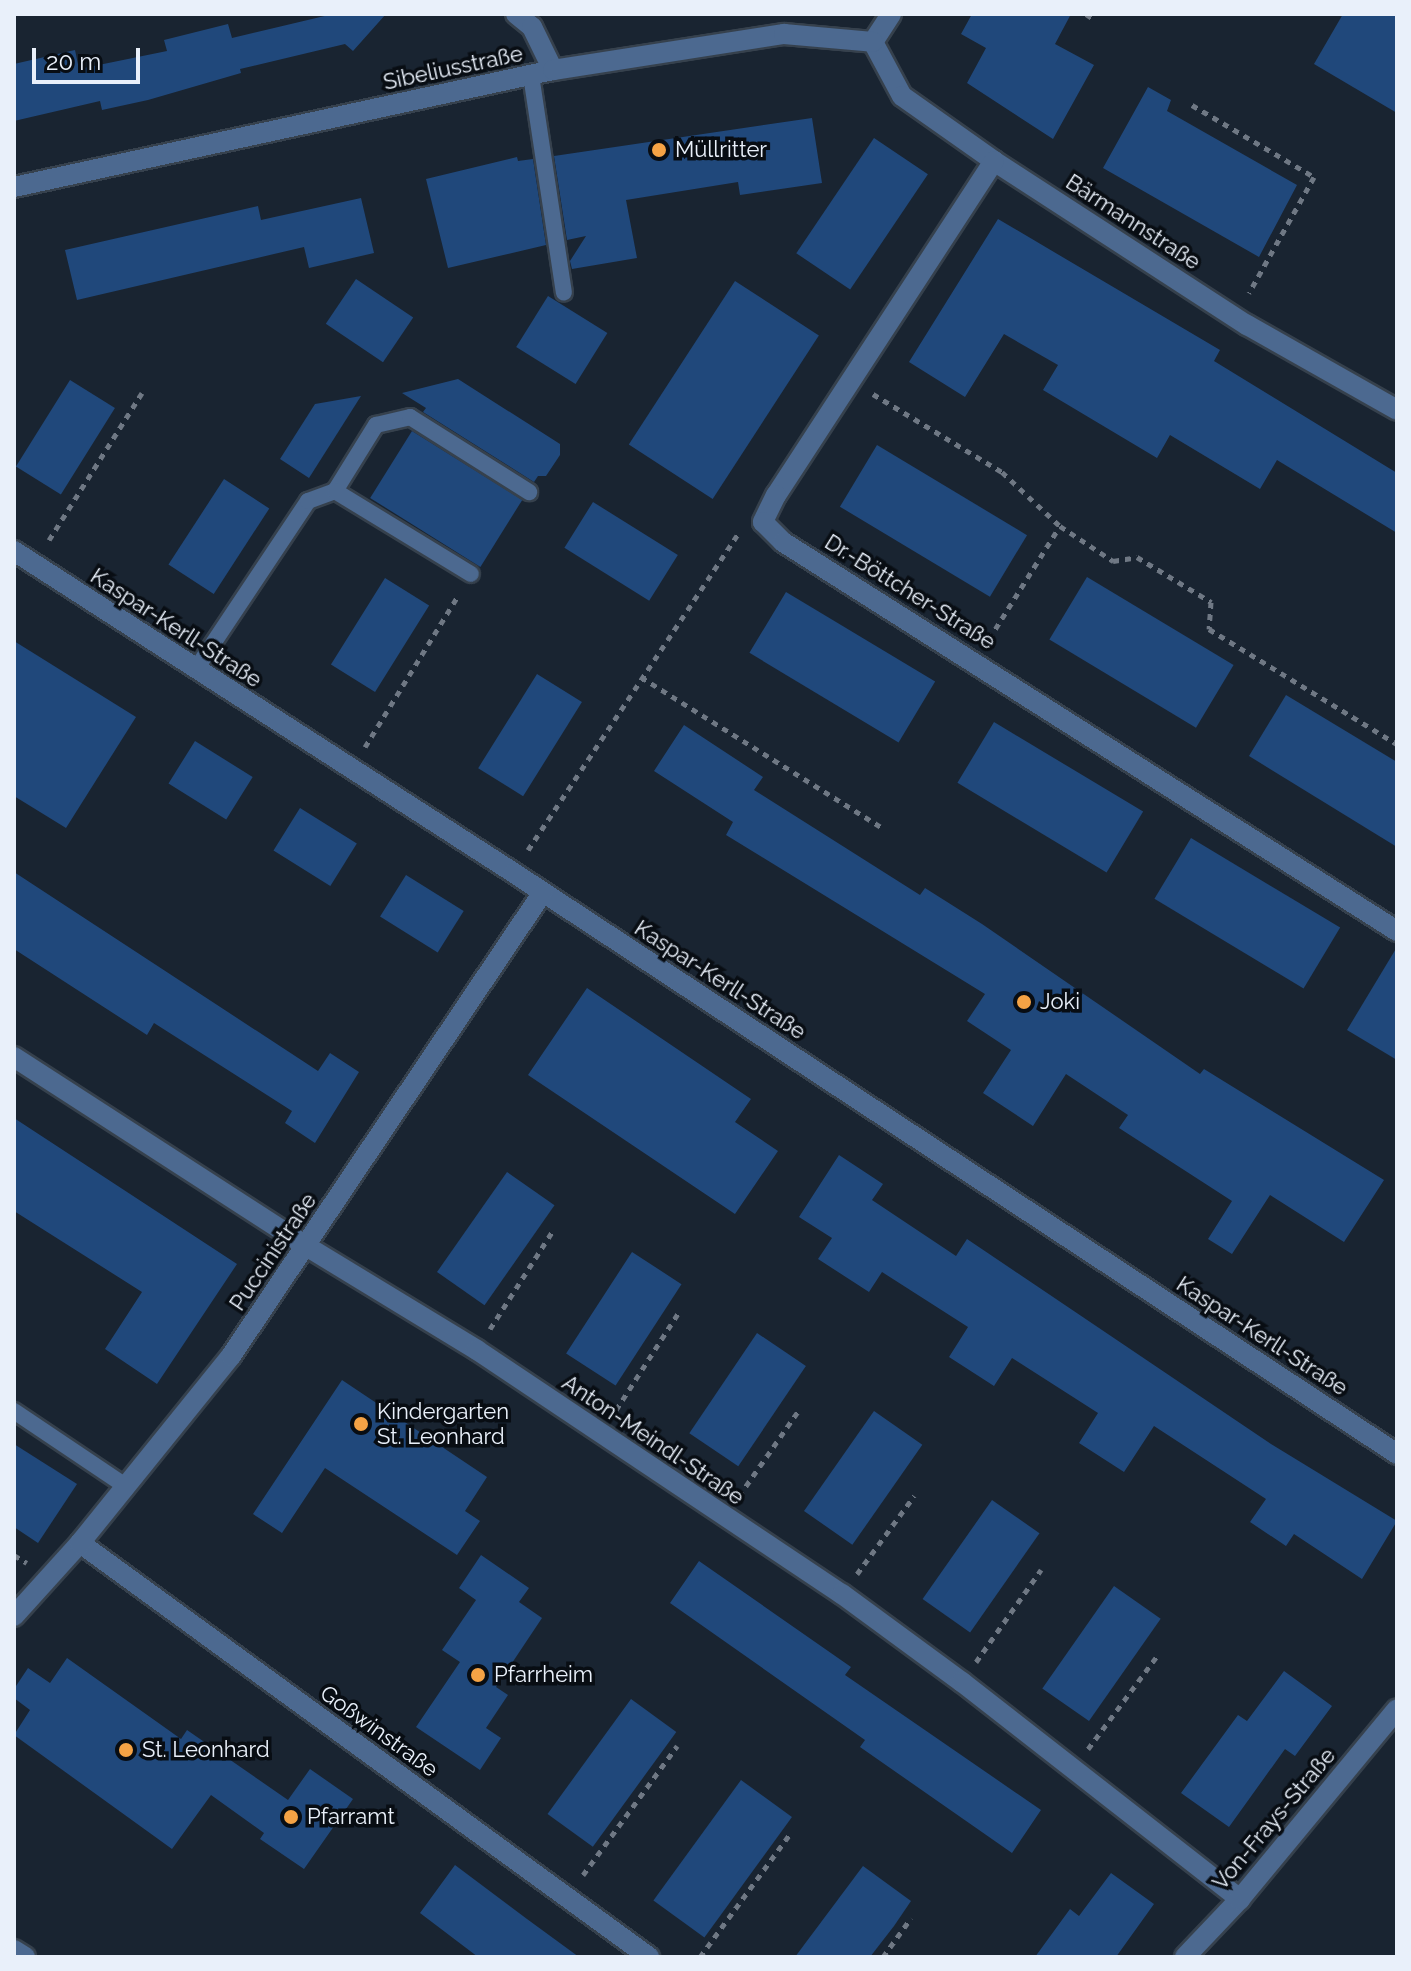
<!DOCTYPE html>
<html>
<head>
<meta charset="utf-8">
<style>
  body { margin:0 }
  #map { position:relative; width:1411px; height:1971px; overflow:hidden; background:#192431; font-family:Raleway,sans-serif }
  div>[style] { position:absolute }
  .building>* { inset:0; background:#20487b; transform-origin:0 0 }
  .path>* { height:5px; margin-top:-2.5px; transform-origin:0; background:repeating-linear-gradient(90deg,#6f7884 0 6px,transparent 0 12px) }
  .roads { filter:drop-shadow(2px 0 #36414d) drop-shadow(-2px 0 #36414d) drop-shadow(0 2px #36414d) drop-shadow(0 -2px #36414d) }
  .lane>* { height:16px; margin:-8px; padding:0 8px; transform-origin:8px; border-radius:8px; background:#4c6990 }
  .street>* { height:20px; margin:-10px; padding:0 10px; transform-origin:10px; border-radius:10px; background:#4c6990 }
  .dots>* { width:22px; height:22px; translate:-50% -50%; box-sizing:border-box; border:4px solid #080d13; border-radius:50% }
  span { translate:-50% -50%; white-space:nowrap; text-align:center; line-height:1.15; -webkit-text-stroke:7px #080d13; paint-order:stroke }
  .street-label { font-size:22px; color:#e9f0fa }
  .poi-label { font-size:22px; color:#e9f0fa }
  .left { translate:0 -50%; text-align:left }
  .frame { position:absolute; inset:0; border:16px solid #e9f0fa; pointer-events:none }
  .scale { position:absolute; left:32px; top:48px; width:108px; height:36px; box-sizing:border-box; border:4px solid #e9f0fa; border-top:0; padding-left:10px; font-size:24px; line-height:28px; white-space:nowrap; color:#e9f0fa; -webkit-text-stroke:6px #080d13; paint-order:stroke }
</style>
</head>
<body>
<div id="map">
  <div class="building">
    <div style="clip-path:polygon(333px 14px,386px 14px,353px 51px,345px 44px,240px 69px,241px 73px,148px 100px,102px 110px,100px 101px,14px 121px,14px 64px,75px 50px,79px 69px,167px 51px,164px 40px,228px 24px,232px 38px)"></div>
    <div style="clip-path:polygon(972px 14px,1071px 14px,1055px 44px,1094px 65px,1053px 139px,967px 83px,986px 48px,961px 34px)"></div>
    <div style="clip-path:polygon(1343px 14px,1397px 14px,1397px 113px,1314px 64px)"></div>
    <div style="clip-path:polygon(1148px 87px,1171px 100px,1167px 111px,1297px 185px,1259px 257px,1103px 168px)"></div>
    <div style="clip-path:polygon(812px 118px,822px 183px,740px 195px,738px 182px,626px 200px,637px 258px,572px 269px,570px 261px,586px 236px,567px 240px,554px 156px)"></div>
    <div style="left:874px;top:138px;width:65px;height:139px;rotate:34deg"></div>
    <div style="clip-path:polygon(517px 157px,518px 161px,533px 159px,546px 245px,448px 268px,426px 179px)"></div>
    <div style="clip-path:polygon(361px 198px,374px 253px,309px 268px,304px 247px,77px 300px,65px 250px,258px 206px,261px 220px)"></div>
    <div style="clip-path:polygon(998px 219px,1220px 350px,1214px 361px,1397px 473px,1397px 533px,1277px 460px,1260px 489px,1170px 435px,1157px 458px,1043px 390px,1058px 365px,1004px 334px,965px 397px,909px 362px)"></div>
    <div style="left:356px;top:279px;width:69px;height:54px;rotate:34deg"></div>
    <div style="left:735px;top:281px;width:100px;height:195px;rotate:33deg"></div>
    <div style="left:548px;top:296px;width:70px;height:60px;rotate:32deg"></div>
    <div style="clip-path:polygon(458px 379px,560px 444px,560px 455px,546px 476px,538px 476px,534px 482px,423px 412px,426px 408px,402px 393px)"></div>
    <div style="left:70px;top:380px;width:53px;height:102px;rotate:32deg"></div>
    <div style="clip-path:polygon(361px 396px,309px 478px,280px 459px,315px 404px)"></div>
    <div style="left:412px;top:431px;width:130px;height:79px;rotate:32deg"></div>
    <div style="left:877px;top:445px;width:175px;height:72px;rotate:31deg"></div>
    <div style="left:224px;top:479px;width:54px;height:102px;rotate:33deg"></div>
    <div style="left:593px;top:502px;width:100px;height:54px;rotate:32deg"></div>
    <div style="left:1087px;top:577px;width:171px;height:73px;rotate:31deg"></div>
    <div style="left:385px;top:578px;width:52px;height:102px;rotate:32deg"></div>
    <div style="left:786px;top:592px;width:174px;height:71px;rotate:31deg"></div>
    <div style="clip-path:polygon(14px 641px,136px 717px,66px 828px,14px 796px)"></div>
    <div style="left:537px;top:674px;width:53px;height:111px;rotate:32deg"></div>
    <div style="clip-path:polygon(1286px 695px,1397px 762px,1397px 847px,1249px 756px)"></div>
    <div style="left:994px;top:722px;width:174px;height:71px;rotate:31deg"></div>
    <div style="clip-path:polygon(684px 725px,763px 777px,754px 790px,920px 895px,925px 888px,982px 924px,1200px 1074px,1204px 1069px,1384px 1180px,1344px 1242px,1270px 1195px,1232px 1254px,1208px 1239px,1232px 1201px,1119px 1128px,1128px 1115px,1066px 1074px,1033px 1126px,983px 1093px,1011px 1050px,967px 1021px,985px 994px,726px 835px,733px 822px,654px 771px)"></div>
    <div style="left:195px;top:741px;width:68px;height:50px;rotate:32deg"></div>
    <div style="left:300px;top:808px;width:67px;height:50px;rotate:32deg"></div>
    <div style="left:1191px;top:838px;width:174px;height:71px;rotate:31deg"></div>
    <div style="clip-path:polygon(14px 872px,318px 1071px,330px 1053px,359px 1072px,315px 1143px,285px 1123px,292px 1111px,154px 1023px,147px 1035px,14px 949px)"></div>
    <div style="left:406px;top:875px;width:68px;height:49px;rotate:32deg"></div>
    <div style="clip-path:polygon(1397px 947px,1397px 1060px,1347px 1030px)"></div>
    <div style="clip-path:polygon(587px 988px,751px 1099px,735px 1122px,778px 1151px,735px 1214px,528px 1075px)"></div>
    <div style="clip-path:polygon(14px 1118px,237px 1264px,157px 1384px,105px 1349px,142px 1292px,14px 1211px)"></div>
    <div style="clip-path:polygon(839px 1155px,883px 1184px,872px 1200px,956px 1256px,967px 1239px,1271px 1444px,1397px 1521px,1362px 1579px,1294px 1534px,1286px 1546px,1250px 1522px,1266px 1499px,1154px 1426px,1124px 1472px,1079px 1443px,1098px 1413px,1012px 1358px,994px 1386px,949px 1357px,968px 1327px,882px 1272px,869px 1292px,818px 1259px,832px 1238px,799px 1217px)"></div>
    <div style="left:507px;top:1172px;width:58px;height:122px;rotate:35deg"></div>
    <div style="left:632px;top:1252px;width:59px;height:121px;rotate:33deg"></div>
    <div style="left:757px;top:1333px;width:59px;height:121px;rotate:34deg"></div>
    <div style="clip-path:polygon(342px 1380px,487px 1477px,465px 1511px,480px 1521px,457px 1555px,325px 1468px,282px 1533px,253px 1514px)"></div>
    <div style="left:874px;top:1411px;width:59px;height:122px;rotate:35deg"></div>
    <div style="clip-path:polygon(14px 1444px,77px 1484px,38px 1543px,14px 1527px)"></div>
    <div style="left:992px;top:1500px;width:58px;height:121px;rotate:35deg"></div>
    <div style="clip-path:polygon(481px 1555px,529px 1588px,519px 1602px,542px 1618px,496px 1687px,508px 1695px,486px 1728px,501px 1738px,480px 1770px,416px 1727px,460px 1662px,442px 1650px,476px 1600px,459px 1588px)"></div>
    <div style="clip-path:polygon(699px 1561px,851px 1667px,845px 1675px,1041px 1810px,1012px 1853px,860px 1747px,865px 1740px,670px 1603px)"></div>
    <div style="left:1114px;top:1586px;width:57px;height:125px;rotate:35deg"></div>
    <div style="clip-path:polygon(67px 1658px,181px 1739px,187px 1730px,288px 1800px,310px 1769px,353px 1799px,304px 1869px,260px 1839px,264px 1833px,211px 1795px,172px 1849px,14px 1735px,30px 1710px,14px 1698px,14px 1689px,28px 1668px,50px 1683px)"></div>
    <div style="clip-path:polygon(1284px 1671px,1332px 1706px,1295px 1756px,1285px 1749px,1229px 1827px,1181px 1793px,1238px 1715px,1247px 1721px)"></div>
    <div style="left:631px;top:1699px;width:56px;height:142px;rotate:36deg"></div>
    <div style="left:741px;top:1780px;width:63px;height:149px;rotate:36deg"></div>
    <div style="clip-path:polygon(455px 1865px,527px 1919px,579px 1957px,478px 1957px,420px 1913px)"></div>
    <div style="clip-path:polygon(863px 1866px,911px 1901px,894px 1926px,870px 1957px,795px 1957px)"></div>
    <div style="clip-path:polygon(1111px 1873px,1154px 1904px,1116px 1957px,1035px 1957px,1070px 1909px,1079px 1916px)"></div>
  </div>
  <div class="path">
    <div style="left:1086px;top:14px;width:7px;rotate:34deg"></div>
    <div style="left:1192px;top:105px;width:142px;rotate:30.5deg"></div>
    <div style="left:1314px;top:177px;width:133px;rotate:119.3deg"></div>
    <div style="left:873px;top:394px;width:151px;rotate:31.2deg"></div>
    <div style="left:1002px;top:472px;width:79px;rotate:43deg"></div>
    <div style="left:1060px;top:526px;width:64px;rotate:33.4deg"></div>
    <div style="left:1113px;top:561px;width:24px;rotate:-9deg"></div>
    <div style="left:1137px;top:557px;width:87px;rotate:31.3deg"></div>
    <div style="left:1211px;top:602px;width:27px;rotate:94deg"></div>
    <div style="left:1209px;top:629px;width:220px;rotate:31.5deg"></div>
    <div style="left:49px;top:540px;width:174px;rotate:-57.7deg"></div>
    <div style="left:989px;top:639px;width:133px;rotate:-57.9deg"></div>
    <div style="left:641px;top:677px;width:287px;rotate:32deg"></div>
    <div style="left:365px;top:747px;width:177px;rotate:-58.4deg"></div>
    <div style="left:528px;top:850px;width:382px;rotate:-56.4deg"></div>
    <div style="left:490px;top:1329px;width:115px;rotate:-57.4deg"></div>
    <div style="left:616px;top:1410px;width:117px;rotate:-57.3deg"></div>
    <div style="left:739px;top:1496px;width:105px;rotate:-55.1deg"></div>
    <div style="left:14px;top:1555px;width:15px;rotate:32deg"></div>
    <div style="left:857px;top:1574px;width:97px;rotate:-53.8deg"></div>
    <div style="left:976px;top:1662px;width:113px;rotate:-54.8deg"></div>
    <div style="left:1088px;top:1749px;width:116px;rotate:-53.4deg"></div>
    <div style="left:583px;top:1875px;width:160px;rotate:-53.9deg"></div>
    <div style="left:700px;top:1957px;width:152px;rotate:-53.8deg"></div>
    <div style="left:883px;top:1957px;width:48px;rotate:-54.3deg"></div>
  </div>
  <div class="roads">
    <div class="lane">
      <div style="left:531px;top:75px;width:220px;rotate:81.4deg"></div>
      <div style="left:335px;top:491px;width:78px;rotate:-58.2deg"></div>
      <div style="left:376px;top:425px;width:35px;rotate:-13deg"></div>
      <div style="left:410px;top:417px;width:141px;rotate:32.2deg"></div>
      <div style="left:196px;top:669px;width:202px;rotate:-56.3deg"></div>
      <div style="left:308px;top:501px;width:29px;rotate:-20deg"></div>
      <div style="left:335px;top:491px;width:159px;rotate:31.4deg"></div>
      <div style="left:14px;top:1411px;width:136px;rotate:33.9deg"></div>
    </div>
    <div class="street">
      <div style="left:516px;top:14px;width:21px;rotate:39deg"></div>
      <div style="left:532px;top:27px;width:48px;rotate:64deg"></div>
      <div style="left:873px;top:42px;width:61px;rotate:61.8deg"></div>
      <div style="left:902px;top:96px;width:113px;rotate:35.2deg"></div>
      <div style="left:994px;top:161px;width:302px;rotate:33deg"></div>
      <div style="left:1247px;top:325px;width:172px;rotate:29.5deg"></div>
      <div style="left:873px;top:42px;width:33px;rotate:-57deg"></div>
      <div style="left:994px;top:161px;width:399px;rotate:123.1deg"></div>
      <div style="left:776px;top:495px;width:30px;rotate:116deg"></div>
      <div style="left:763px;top:522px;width:28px;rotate:45deg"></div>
      <div style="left:783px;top:542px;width:727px;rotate:32.36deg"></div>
      <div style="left:14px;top:187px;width:552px;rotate:-12.25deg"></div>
      <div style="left:553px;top:70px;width:234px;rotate:-8.9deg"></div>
      <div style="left:784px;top:34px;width:89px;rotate:5.1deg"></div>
      <div style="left:14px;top:551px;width:595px;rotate:32.78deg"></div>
      <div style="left:514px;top:873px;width:1057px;rotate:33.34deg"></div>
      <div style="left:14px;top:1057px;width:348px;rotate:32.9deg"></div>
      <div style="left:306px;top:1246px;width:200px;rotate:31.3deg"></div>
      <div style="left:477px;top:1350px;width:439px;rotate:33.8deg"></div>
      <div style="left:842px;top:1594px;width:149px;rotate:36.3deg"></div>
      <div style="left:962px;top:1682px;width:353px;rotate:38deg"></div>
      <div style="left:80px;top:1543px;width:704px;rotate:36.04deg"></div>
      <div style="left:14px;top:1616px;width:98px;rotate:-47.9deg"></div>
      <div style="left:80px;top:1543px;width:240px;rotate:-51.1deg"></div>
      <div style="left:231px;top:1356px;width:559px;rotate:-56.08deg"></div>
      <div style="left:14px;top:1950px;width:13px;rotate:32deg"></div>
      <div style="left:1185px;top:1957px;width:80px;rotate:-46.5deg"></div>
      <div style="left:1240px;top:1899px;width:246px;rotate:-50.4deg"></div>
    </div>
  </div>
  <div class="dots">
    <div style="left:659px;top:150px;background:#f5a345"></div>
    <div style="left:1024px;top:1002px;background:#f5a345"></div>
    <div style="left:361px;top:1424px;background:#f5a345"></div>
    <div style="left:478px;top:1675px;background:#f5a345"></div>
    <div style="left:126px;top:1750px;background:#f5a345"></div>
    <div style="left:291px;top:1817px;background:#f5a345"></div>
  </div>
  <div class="street-label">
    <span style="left:453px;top:68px;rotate:-12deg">Sibeliusstraße</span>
    <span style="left:1133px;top:222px;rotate:33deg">Bärmannstraße</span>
    <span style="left:910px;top:592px;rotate:32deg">Dr.-Böttcher-Straße</span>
    <span style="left:176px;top:628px;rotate:33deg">Kaspar-Kerll-Straße</span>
    <span style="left:720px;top:980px;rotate:33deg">Kaspar-Kerll-Straße</span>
    <span style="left:273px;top:1252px;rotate:-56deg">Puccinistraße</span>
    <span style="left:1262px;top:1336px;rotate:33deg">Kaspar-Kerll-Straße</span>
    <span style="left:653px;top:1440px;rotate:34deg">Anton-Meindl-Straße</span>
    <span style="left:379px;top:1731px;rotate:36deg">Goßwinstraße</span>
    <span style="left:1274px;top:1819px;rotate:-50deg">Von-Frays-Straße</span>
  </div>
  <div class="poi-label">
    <span class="left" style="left:675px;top:150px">Müllritter</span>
    <span class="left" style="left:1040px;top:1002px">Joki</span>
    <span class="left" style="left:377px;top:1424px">Kindergarten<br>St. Leonhard</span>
    <span class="left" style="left:494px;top:1675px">Pfarrheim</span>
    <span class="left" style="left:142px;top:1750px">St. Leonhard</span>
    <span class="left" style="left:307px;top:1817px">Pfarramt</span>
  </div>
  <div class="frame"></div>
  <div class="scale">20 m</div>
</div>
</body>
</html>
